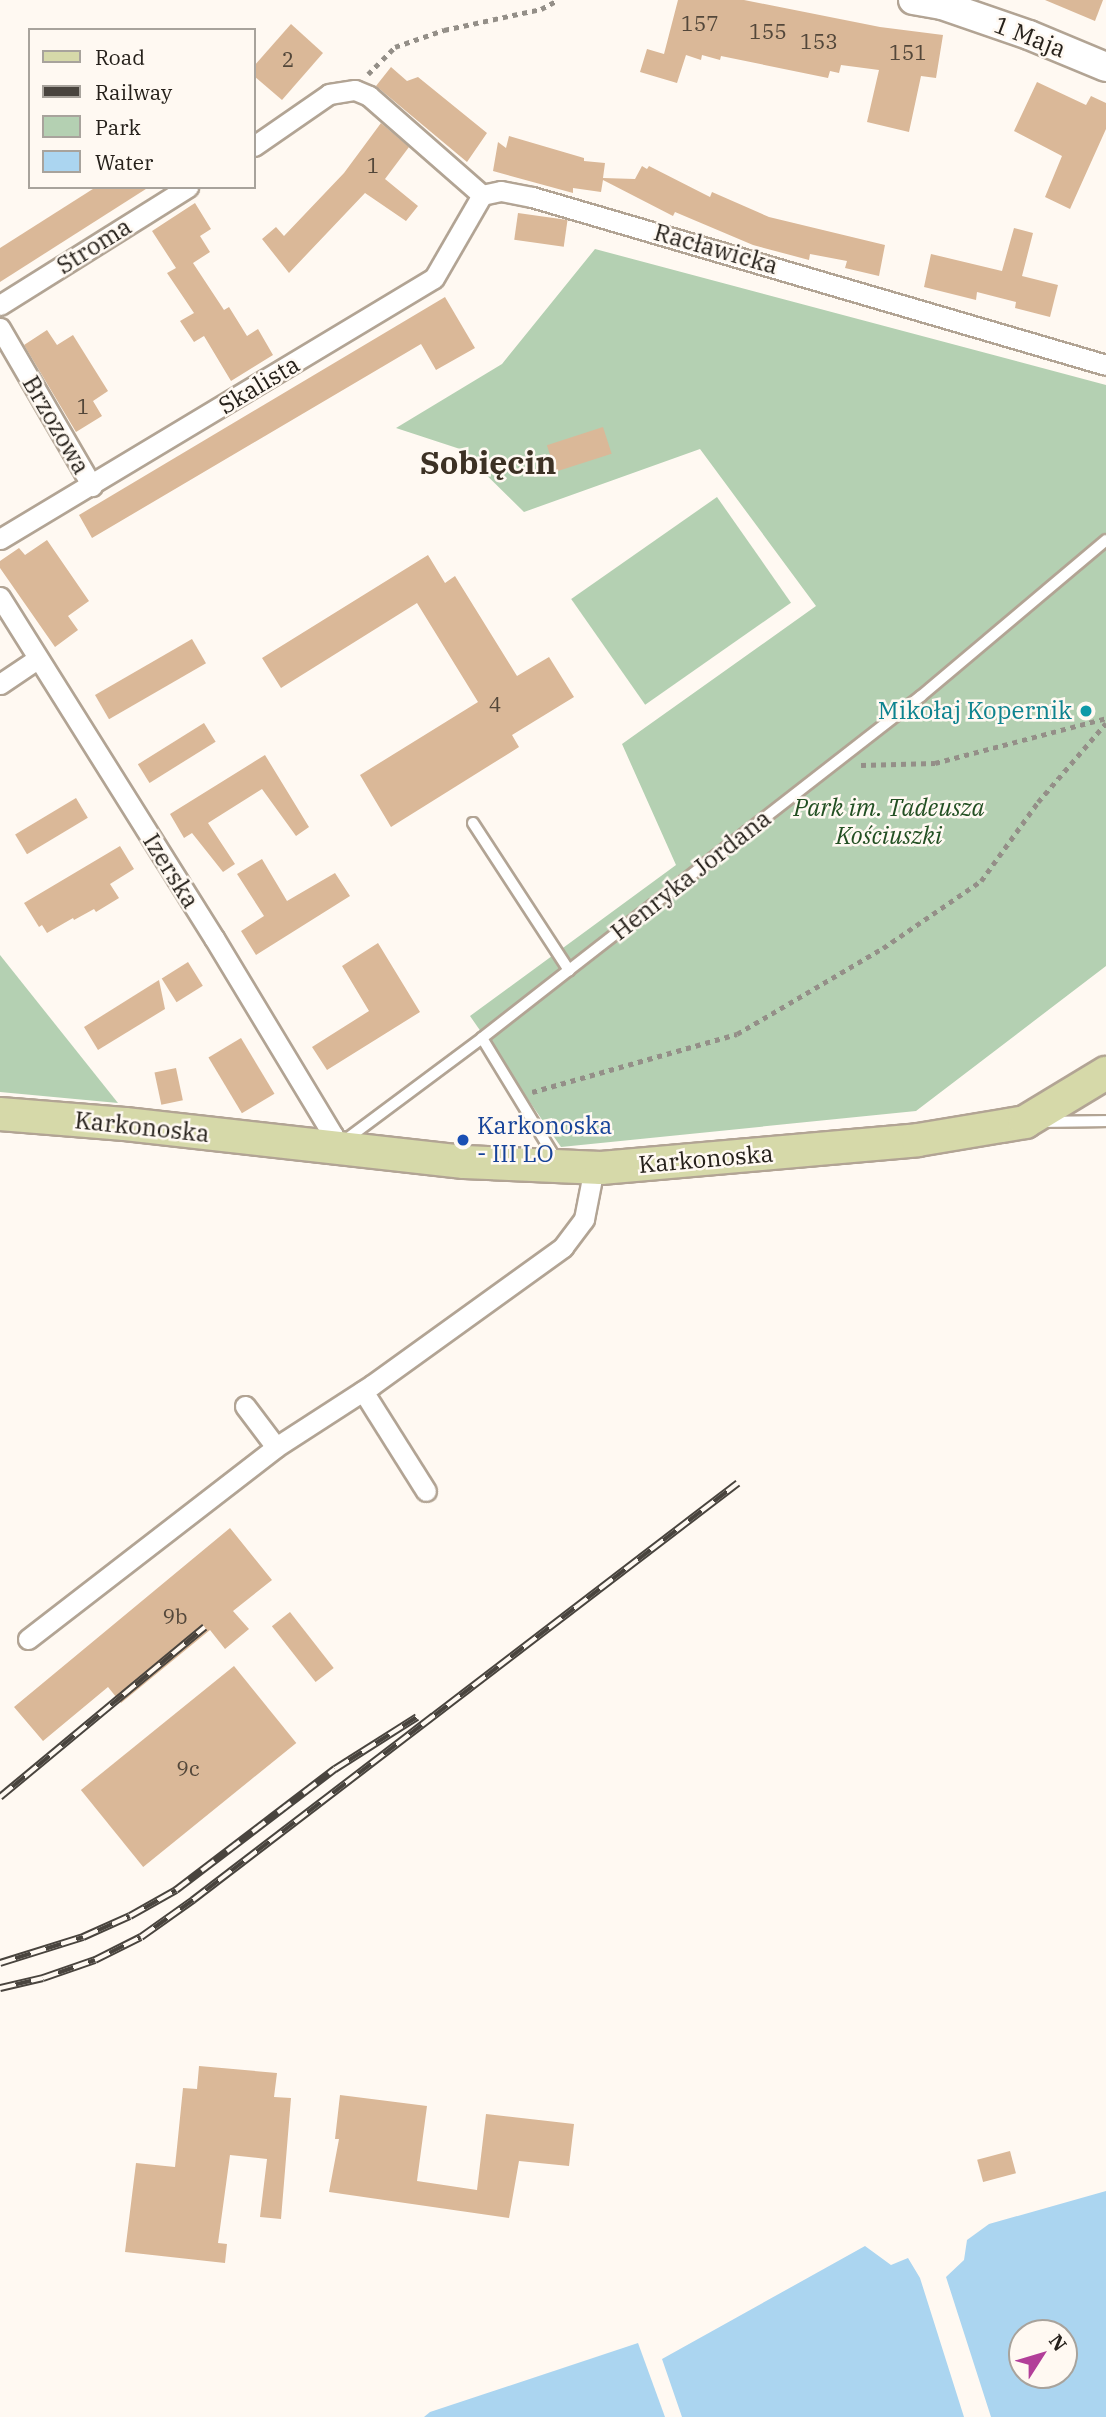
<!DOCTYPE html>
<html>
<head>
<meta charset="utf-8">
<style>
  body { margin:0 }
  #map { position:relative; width:1106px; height:2417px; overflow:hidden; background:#fff9f2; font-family:"IBM Plex Serif",serif }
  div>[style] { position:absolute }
  .green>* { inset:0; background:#b4d0b2; transform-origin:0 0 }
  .water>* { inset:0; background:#abd5f0 }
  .building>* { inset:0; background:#dab898; transform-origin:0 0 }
  .path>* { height:4.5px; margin-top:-2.25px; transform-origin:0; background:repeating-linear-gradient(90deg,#948f88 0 5px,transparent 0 10px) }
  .roads { filter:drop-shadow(2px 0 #b2a494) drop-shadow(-2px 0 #b2a494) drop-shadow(0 2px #b2a494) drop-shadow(0 -2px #b2a494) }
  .lane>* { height:10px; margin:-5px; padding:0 5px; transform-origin:5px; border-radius:5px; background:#fff }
  .street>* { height:19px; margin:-9.5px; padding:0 9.5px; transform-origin:9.5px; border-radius:9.5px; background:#fff }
  .secondary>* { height:28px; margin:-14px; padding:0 14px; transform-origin:14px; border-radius:14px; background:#fff }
  .primary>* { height:32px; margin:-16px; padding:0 16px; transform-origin:16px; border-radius:16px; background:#d6d9a9 }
  .rail>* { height:8px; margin-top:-4px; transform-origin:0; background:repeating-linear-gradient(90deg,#fff9f2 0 16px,#49443e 0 32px); box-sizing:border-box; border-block:2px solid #49443e }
  .dots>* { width:19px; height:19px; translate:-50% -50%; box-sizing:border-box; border:4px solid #fff9f2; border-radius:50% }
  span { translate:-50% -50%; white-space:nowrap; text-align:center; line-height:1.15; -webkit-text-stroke:5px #fff9f2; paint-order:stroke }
  .number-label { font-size:21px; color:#53473a }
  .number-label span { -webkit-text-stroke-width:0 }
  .street-label { font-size:24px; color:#26211b }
  .culture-label { font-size:24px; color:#0d838f }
  .right { translate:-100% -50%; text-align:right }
  .park-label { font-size:24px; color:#224f22; font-style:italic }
  .transit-label { font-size:24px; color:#164399 }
  .left { translate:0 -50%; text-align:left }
  .district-label { font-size:32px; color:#3c3124; font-weight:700 }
  .legend { position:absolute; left:28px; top:28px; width:228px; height:161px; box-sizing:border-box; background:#fff9f2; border:2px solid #a8a39c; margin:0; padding:9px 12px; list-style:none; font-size:21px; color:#26211b }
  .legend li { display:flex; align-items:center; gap:14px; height:35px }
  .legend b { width:35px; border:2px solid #a8a39c }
  .north { position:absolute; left:1008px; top:2319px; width:70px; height:70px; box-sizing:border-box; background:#fff9f2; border:2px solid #a8a39c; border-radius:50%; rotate:53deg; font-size:19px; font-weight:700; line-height:28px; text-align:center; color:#26211b }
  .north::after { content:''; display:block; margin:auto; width:24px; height:32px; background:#b23f99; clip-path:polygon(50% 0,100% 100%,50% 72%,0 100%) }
</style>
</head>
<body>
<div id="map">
  <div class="green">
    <div style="clip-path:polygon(595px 249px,1106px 385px,1106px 966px,916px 1111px,561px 1147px,470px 1016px,676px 865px,622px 744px,816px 606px,700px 449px,524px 512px,460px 449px,396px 428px,502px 364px)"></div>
    <div style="left:717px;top:497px;width:129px;height:178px;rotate:55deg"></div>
    <div style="clip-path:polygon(0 955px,118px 1103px,0 1092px)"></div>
  </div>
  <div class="water">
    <div style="clip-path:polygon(evenodd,1106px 2191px,1106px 2417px,991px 2417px,946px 2277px,964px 2260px,967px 2240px,989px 2224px,1106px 2191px,1022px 2333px,1064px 2333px,1064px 2375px,1022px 2375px,1022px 2333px)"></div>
    <div style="clip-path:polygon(865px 2246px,891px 2265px,908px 2258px,920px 2278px,964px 2417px,682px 2417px,662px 2359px)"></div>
    <div style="clip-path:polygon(638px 2343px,665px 2417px,424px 2417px,430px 2412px)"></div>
  </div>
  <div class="building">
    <div style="clip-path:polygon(678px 0,744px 0,880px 27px,943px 35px,936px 78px,921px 76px,909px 132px,867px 122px,879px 70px,841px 65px,839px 73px,830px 71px,828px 78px,721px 56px,720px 60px,702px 55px,701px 60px,686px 55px,677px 83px,640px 72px,647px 49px,664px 54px)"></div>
    <div style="clip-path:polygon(1045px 0,1103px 0,1095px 21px)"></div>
    <div style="clip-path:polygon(291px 24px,323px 53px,282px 100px,254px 76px,254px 66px)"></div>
    <div style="clip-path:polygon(391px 67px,407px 81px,418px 77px,487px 133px,467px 162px,376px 86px)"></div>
    <div style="clip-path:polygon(1037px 82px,1086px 105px,1091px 96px,1106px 103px,1106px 129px,1070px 209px,1045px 197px,1062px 156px,1014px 131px)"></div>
    <div style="clip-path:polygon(381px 123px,409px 147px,385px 179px,418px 206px,406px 221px,365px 193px,289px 273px,262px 239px,276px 227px,284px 236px,344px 173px)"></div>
    <div style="clip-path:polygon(509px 136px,584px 158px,584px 161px,605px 163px,603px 178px,635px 179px,642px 166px,647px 169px,649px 166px,710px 197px,712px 192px,769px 217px,885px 245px,879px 276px,845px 268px,847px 261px,810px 254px,809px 260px,753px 245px,675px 212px,673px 216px,603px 180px,601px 192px,573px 188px,573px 193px,493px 171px,498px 142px,506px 148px)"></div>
    <div style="clip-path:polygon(96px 187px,149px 187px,0 282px,0 248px)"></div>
    <div style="clip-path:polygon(195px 203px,211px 229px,200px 236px,210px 252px,193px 263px,224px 310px,229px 307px,247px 336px,258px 329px,273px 355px,231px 381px,204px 336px,194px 342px,180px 321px,194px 313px,167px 273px,176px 268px,152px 231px)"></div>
    <div style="left:518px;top:213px;width:50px;height:27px;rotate:8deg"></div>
    <div style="clip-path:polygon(1014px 228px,1033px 233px,1022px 276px,1058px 285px,1050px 317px,1015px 308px,1016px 302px,977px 292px,976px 300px,924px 287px,931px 254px,1002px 271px)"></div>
    <div style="clip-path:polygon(445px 297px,475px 348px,436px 370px,421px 344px,92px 538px,79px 515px)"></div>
    <div style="clip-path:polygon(47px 330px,57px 345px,73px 335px,108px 391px,93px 401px,102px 416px,76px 432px,24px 345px)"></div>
    <div style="left:603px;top:427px;width:28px;height:59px;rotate:72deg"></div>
    <div style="clip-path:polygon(47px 540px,89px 601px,68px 616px,78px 630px,55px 647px,0 568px,0 561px,19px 548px,25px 555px)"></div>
    <div style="clip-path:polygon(428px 555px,445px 583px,455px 576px,517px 676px,549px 657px,574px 697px,512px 735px,519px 747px,391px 827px,360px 775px,478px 702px,417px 603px,281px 688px,262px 658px)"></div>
    <div style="left:192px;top:639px;width:28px;height:112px;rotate:60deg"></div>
    <div style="left:204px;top:723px;width:22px;height:78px;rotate:58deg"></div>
    <div style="clip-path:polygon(265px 755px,309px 827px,296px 836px,262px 789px,208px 823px,235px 864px,223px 872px,192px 833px,184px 838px,170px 814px)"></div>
    <div style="left:76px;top:798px;width:23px;height:71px;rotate:59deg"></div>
    <div style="clip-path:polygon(120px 846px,134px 869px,110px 884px,119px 898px,96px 912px,94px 909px,74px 920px,73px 918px,47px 933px,42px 925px,39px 927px,24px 903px)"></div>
    <div style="clip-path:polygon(262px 859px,287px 901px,335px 873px,350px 896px,256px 955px,241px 931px,264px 916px,237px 874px)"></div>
    <div style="clip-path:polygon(378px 943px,420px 1012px,327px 1070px,312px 1047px,369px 1011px,342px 966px)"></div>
    <div style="left:188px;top:962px;width:28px;height:31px;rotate:58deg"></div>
    <div style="clip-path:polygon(159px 980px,165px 1009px,98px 1050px,84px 1027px)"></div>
    <div style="left:241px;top:1038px;width:65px;height:38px;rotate:59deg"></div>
    <div style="left:176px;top:1068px;width:33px;height:22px;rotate:78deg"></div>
    <div style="clip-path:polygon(230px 1528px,272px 1580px,233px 1611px,249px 1629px,225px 1649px,210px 1630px,121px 1703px,108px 1687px,43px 1741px,14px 1707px)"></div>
    <div style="left:290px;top:1612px;width:71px;height:23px;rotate:52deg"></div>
    <div style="left:234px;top:1666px;width:99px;height:197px;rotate:51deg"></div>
    <div style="clip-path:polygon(199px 2066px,277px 2073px,274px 2097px,291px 2098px,281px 2219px,260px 2217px,267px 2159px,230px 2155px,218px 2243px,227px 2244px,225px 2263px,125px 2252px,136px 2163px,175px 2167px,183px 2088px,197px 2089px)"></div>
    <div style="clip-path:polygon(340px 2095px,427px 2106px,417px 2181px,477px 2190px,486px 2114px,574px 2124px,569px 2166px,519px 2161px,509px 2218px,329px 2192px,339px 2139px,335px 2139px)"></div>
    <div style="left:1010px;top:2151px;width:23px;height:34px;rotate:75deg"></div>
  </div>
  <div class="path">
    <div style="left:368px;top:74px;width:38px;rotate:-45deg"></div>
    <div style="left:395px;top:47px;width:52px;rotate:-19.1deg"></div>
    <div style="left:444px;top:30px;width:99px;rotate:-12.2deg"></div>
    <div style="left:541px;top:9px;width:19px;rotate:-28deg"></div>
    <div style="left:861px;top:765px;width:74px;rotate:-1.5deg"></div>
    <div style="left:935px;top:763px;width:177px;rotate:-14.7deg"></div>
    <div style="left:532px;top:1092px;width:213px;rotate:-15.8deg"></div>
    <div style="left:737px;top:1034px;width:169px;rotate:-30.5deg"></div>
    <div style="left:883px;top:948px;width:119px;rotate:-34.4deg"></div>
    <div style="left:981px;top:881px;width:97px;rotate:-54.2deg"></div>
    <div style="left:1038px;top:802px;width:104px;rotate:-49.3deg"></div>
  </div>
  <div class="roads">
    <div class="lane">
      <div style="left:473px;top:823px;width:176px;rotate:56.9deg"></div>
      <div style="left:569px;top:970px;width:110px;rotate:142deg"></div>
      <div style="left:569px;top:970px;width:446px;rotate:-37.9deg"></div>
      <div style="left:921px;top:696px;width:242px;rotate:-40.1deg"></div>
      <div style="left:1044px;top:1122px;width:62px;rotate:-0.9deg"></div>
      <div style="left:344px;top:1141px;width:172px;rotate:-36.7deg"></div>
      <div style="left:482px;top:1038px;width:144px;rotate:58.6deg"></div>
    </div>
    <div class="street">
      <div style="left:254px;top:146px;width:91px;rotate:-34.7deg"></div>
      <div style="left:329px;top:94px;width:26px;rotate:-9deg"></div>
      <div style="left:355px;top:90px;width:15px;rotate:23deg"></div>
      <div style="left:369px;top:96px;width:150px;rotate:41.2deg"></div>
      <div style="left:482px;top:195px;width:19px;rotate:-12deg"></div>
      <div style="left:501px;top:191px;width:32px;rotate:11deg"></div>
      <div style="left:532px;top:197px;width:598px;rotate:16.31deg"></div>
      <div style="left:0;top:305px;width:222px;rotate:-32.1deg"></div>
      <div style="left:0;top:328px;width:183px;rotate:59.8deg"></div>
      <div style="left:0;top:539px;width:506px;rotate:-31.02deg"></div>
      <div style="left:434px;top:278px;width:96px;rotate:-60deg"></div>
      <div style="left:0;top:597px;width:403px;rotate:57.9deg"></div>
      <div style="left:214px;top:938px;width:230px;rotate:58.9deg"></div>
      <div style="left:333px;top:1135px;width:13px;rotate:77deg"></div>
      <div style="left:0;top:684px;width:45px;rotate:-34deg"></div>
      <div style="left:363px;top:1391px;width:118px;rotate:57.8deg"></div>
      <div style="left:245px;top:1406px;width:51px;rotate:52.9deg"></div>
      <div style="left:28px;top:1639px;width:314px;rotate:-37.7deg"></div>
      <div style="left:276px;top:1447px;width:114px;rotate:-32.9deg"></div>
      <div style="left:372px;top:1385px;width:236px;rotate:-35.8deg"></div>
      <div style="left:563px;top:1247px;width:35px;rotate:-53deg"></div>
      <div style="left:584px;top:1219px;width:52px;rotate:-78.9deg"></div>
    </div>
    <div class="secondary">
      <div style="left:913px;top:0;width:29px;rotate:10deg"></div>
      <div style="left:942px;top:5px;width:92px;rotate:19deg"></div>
      <div style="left:1029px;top:35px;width:83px;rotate:22.6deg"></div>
    </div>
    <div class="primary">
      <div style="left:0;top:1114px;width:125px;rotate:4.6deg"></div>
      <div style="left:125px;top:1124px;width:341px;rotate:6.4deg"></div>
      <div style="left:464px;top:1162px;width:137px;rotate:2.5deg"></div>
      <div style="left:601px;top:1168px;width:318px;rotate:-5deg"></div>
      <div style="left:918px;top:1140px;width:109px;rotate:-9.5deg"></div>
      <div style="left:1025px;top:1122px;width:95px;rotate:-31.2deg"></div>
    </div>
  </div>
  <div class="rail">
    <div style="left:0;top:1797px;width:266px;rotate:-39.7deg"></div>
    <div style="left:0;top:1963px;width:87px;rotate:-17.4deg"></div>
    <div style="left:83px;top:1937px;width:51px;rotate:-24.1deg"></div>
    <div style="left:130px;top:1916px;width:53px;rotate:-29.5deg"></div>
    <div style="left:176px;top:1890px;width:200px;rotate:-37.3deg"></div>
    <div style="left:335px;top:1769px;width:97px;rotate:-32.4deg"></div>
    <div style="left:0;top:1988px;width:44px;rotate:-13.1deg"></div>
    <div style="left:43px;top:1978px;width:55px;rotate:-19.1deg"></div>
    <div style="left:95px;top:1960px;width:51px;rotate:-26.6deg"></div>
    <div style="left:141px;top:1937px;width:64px;rotate:-35.4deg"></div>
    <div style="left:193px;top:1900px;width:686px;rotate:-37.42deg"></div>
  </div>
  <div class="dots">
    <div style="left:1086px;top:711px;background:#0f9aa8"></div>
    <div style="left:463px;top:1140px;background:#1a4fb4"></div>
  </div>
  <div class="number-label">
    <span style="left:700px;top:23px">157</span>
    <span style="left:768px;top:31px">155</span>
    <span style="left:819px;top:41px">153</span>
    <span style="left:908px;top:52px">151</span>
    <span style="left:288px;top:59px">2</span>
    <span style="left:373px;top:165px">1</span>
    <span style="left:83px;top:406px">1</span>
    <span style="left:495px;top:704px">4</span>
    <span style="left:175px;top:1616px">9b</span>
    <span style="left:188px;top:1768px">9c</span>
  </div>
  <div class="street-label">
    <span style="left:1030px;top:37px;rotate:21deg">1 Maja</span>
    <span style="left:94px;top:246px;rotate:-32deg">Stroma</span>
    <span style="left:716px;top:249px;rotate:16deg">Racławicka</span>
    <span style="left:259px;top:385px;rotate:-31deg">Skalista</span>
    <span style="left:56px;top:425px;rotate:60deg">Brzozowa</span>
    <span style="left:171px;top:871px;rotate:58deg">Izerska</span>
    <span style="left:691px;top:875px;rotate:-38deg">Henryka Jordana</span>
    <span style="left:142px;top:1127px;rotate:6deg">Karkonoska</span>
    <span style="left:706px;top:1159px;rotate:-5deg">Karkonoska</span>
  </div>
  <div class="culture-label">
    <span class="right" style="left:1072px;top:711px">Mikołaj Kopernik</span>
  </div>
  <div class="park-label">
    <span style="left:889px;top:822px">Park im. Tadeusza<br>Kościuszki</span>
  </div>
  <div class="transit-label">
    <span class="left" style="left:477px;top:1140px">Karkonoska<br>- III LO</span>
  </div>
  <div class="district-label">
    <span style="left:488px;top:462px">Sobięcin</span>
  </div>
  <ul class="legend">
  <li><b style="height:9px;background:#d6d9a9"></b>Road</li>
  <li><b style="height:9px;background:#49443e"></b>Railway</li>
  <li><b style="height:19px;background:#b4d0b2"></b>Park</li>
  <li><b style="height:19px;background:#abd5f0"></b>Water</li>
  </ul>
  <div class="north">N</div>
</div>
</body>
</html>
